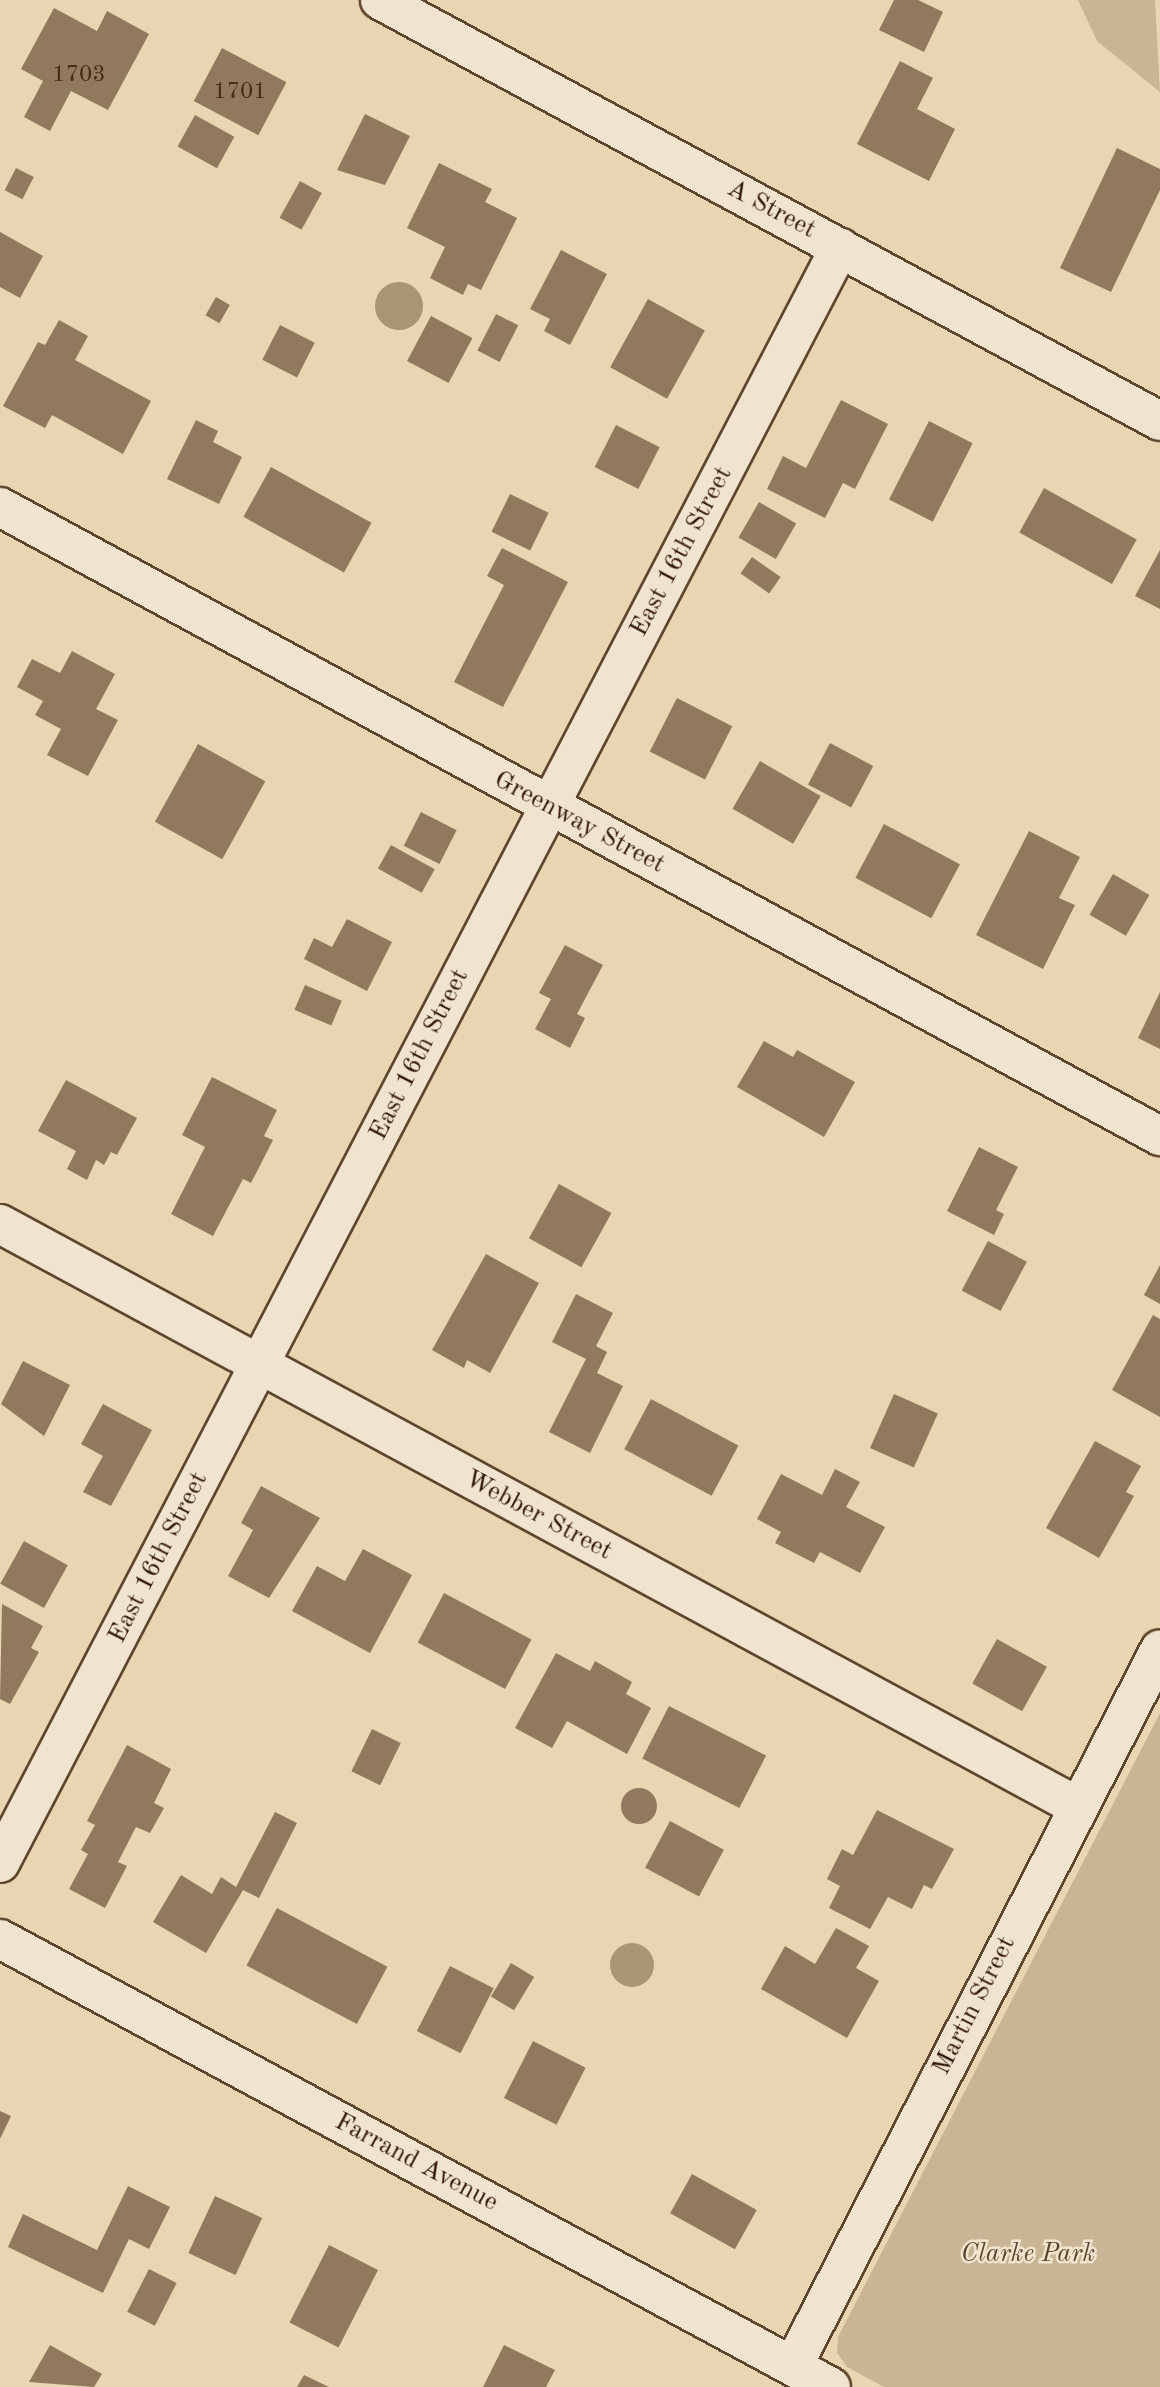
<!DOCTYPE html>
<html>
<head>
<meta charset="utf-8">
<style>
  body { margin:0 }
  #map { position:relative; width:1160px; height:2387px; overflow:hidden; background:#e8d6b3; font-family:"Old Standard TT",serif }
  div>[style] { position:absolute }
  .green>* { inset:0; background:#c9b595 }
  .water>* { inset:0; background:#a99476 }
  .round { border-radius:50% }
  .building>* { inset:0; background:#90795d; transform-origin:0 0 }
  .roads { filter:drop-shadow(2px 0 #5e452d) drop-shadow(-2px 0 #5e452d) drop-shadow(0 2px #5e452d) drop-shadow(0 -2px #5e452d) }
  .minor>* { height:38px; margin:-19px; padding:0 19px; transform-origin:19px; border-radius:19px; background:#f0e4ce }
  .tertiary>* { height:38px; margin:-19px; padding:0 19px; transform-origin:19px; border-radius:19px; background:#f0e4ce }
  span { translate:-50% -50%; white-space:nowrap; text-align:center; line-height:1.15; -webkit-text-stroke:5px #f0e4ce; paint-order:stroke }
  .number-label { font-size:23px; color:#482e17 }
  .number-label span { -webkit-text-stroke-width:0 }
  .street-label { font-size:26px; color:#301500 }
  .park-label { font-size:26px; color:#5e452d; font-style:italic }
</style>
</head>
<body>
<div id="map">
  <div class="green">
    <div style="clip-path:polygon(1078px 0,1155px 0,1160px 92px,1097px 41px)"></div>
    <div style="clip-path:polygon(1160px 1713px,1160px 2387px,884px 2387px,847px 2367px,837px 2353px,838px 2337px)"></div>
  </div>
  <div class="water">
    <div class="round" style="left:375px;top:282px;width:48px;height:48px"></div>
    <div class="round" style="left:610px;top:1943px;width:44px;height:44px"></div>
  </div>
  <div class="building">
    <div style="clip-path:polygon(894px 0,918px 0,943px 12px,924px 52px,879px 30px)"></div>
    <div style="clip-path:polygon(54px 8px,97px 31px,107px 11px,149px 34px,108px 110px,71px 91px,50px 131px,24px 117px,43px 81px,21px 69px)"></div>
    <div style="left:222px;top:48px;width:73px;height:60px;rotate:28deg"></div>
    <div style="clip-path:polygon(900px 61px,933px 78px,917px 109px,955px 129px,929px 181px,857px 144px)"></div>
    <div style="clip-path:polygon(365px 114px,410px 136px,385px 185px,337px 170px)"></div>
    <div style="left:195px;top:115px;width:45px;height:36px;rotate:29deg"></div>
    <div style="clip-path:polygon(1117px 148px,1160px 169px,1160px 190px,1111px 292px,1060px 268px)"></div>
    <div style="clip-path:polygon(439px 163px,492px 189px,485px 202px,517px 218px,481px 290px,468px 284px,463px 295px,430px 278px,445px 247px,407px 228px)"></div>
    <div style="left:16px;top:168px;width:20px;height:25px;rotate:27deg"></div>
    <div style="left:300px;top:181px;width:25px;height:42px;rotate:29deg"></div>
    <div style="clip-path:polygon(0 232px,43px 256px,20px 298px,0 287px)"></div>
    <div style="clip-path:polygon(561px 250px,607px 274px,570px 345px,544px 331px,550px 319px,530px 309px)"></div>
    <div style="left:216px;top:297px;width:16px;height:21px;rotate:30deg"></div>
    <div style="left:648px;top:299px;width:65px;height:78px;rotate:29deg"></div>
    <div style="left:496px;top:314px;width:25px;height:41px;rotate:27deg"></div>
    <div style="left:431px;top:316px;width:47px;height:51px;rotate:28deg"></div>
    <div style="clip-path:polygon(59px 320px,88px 336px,75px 360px,151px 401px,123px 454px,52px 415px,45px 428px,3px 406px,38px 342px,45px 345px)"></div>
    <div style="left:280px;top:325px;width:39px;height:39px;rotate:27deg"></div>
    <div style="clip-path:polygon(841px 400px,888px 424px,855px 489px,843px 483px,825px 518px,767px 489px,783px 456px,806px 468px)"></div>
    <div style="clip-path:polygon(196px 420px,218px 431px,213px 442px,242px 457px,219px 504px,167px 479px)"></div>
    <div style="left:929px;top:421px;width:49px;height:88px;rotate:27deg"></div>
    <div style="left:616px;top:425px;width:49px;height:47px;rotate:27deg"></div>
    <div style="left:271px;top:467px;width:115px;height:57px;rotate:29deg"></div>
    <div style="left:1044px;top:488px;width:106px;height:51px;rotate:29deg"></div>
    <div style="left:510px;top:494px;width:43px;height:42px;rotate:26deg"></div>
    <div style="left:759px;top:502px;width:43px;height:41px;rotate:30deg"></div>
    <div style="clip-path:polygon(502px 548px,568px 582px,503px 707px,454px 682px,504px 585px,487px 576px)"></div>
    <div style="clip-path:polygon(1160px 550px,1160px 609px,1135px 596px)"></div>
    <div style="left:752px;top:557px;width:35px;height:20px;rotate:35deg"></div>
    <div style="clip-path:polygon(72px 651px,115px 674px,96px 709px,118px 720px,88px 776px,47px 755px,61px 729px,35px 715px,43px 701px,17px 687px,32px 659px,60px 673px)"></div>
    <div style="left:677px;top:698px;width:62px;height:60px;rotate:27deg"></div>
    <div style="left:830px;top:743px;width:49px;height:47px;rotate:28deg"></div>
    <div style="left:198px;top:744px;width:77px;height:89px;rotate:29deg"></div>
    <div style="left:760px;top:761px;width:70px;height:55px;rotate:30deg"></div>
    <div style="left:421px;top:812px;width:40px;height:38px;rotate:27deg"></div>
    <div style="left:884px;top:824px;width:86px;height:61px;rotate:28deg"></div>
    <div style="clip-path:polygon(1029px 831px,1080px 857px,1059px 898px,1075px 905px,1043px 969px,976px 935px)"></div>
    <div style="left:391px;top:845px;width:50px;height:27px;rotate:29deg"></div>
    <div style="left:1113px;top:874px;width:42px;height:47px;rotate:30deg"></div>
    <div style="clip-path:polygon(347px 919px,392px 942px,367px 991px,304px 959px,314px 938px,332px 947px)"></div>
    <div style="clip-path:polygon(565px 945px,603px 965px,577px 1014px,585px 1018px,570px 1048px,535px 1029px,551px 999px,539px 993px)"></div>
    <div style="left:305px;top:985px;width:40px;height:27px;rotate:23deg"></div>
    <div style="clip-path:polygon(1160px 992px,1160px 1049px,1138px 1038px)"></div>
    <div style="clip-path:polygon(764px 1041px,793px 1057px,797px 1050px,855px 1082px,824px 1137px,737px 1087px)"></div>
    <div style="clip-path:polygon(212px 1077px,277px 1110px,264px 1136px,273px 1140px,251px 1183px,243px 1179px,213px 1236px,171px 1214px,205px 1147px,182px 1135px)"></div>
    <div style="clip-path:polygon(66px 1080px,137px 1118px,117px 1155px,111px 1152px,104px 1165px,96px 1160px,87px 1180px,67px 1169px,76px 1151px,38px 1131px)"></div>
    <div style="clip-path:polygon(979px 1147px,1018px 1167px,996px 1210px,1004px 1214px,994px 1235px,947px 1211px)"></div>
    <div style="left:559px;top:1184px;width:60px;height:62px;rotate:29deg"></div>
    <div style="left:988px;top:1241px;width:44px;height:56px;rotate:28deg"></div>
    <div style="clip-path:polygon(486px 1254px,539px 1283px,490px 1373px,467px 1360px,464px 1368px,432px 1350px)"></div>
    <div style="clip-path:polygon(1160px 1265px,1160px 1304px,1144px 1295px)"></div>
    <div style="clip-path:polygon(576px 1294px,613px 1313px,596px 1346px,607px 1352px,597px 1373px,623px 1386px,590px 1453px,549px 1432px,586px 1359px,552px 1342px)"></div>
    <div style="clip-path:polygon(1153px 1315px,1160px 1319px,1160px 1417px,1112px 1390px)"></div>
    <div style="clip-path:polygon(23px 1361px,70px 1385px,44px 1436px,1px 1404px)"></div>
    <div style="left:894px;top:1394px;width:48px;height:59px;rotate:24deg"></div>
    <div style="left:651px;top:1399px;width:99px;height:57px;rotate:28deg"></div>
    <div style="clip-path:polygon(103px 1404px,152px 1430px,111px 1506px,83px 1492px,103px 1456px,81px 1444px)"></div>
    <div style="clip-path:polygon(1095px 1441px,1141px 1466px,1126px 1492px,1134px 1496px,1099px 1558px,1046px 1528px)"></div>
    <div style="clip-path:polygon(835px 1469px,860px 1482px,846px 1507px,885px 1527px,860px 1573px,820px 1552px,814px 1563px,775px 1543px,781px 1532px,757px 1519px,781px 1474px,822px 1495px)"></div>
    <div style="clip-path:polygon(261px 1486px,320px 1518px,269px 1598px,228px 1576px,253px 1530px,241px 1523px)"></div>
    <div style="left:24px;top:1541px;width:50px;height:49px;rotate:29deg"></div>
    <div style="clip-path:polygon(363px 1549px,412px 1575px,370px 1653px,292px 1611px,317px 1566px,345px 1581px)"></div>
    <div style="left:444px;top:1593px;width:99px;height:56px;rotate:28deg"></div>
    <div style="clip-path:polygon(2px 1604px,43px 1626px,31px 1648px,39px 1652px,10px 1704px,0 1699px)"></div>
    <div style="left:997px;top:1639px;width:57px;height:51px;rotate:29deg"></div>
    <div style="clip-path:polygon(556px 1653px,590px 1671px,595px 1661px,632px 1682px,626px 1694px,651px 1708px,627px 1754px,567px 1721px,552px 1748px,515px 1728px)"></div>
    <div style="left:669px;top:1706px;width:109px;height:59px;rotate:27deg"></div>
    <div style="left:372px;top:1729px;width:32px;height:47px;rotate:26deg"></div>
    <div style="clip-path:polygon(127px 1745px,171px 1769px,154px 1803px,164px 1808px,150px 1833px,136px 1827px,118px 1862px,127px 1866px,105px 1908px,69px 1889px,88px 1854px,81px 1850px,95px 1825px,87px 1821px)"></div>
    <div class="round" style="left:621px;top:1788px;width:36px;height:36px"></div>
    <div style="clip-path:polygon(877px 1810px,954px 1849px,932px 1889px,924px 1885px,912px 1909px,888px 1897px,870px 1929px,829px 1908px,840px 1886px,827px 1879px,842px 1849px,853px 1855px)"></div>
    <div style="clip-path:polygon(275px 1812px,297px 1823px,259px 1898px,243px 1890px,206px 1953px,153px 1922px,181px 1875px,212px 1894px,221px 1877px,236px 1887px)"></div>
    <div style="left:670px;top:1821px;width:61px;height:53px;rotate:28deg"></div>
    <div style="left:277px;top:1908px;width:125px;height:65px;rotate:28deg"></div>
    <div style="clip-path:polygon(836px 1928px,869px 1946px,856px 1968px,879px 1981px,847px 2038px,761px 1989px,785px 1946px,815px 1964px)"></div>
    <div style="left:511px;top:1963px;width:27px;height:39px;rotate:31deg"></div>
    <div style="left:450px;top:1966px;width:49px;height:73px;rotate:27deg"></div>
    <div style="left:533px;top:2041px;width:59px;height:64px;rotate:27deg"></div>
    <div style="clip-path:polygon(0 2111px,11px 2116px,0 2139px)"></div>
    <div style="left:692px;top:2174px;width:74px;height:45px;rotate:29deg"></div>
    <div style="clip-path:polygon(128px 2186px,170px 2207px,149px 2249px,129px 2239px,103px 2293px,8px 2247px,23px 2214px,97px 2250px)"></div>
    <div style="left:215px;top:2196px;width:52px;height:63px;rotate:25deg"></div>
    <div style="left:329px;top:2245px;width:55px;height:87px;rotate:27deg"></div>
    <div style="left:149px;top:2269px;width:31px;height:48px;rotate:27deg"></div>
    <div style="clip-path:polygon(50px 2345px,102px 2374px,94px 2387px,29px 2382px)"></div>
    <div style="clip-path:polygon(504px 2345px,555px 2370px,546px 2387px,483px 2387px)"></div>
    <div style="clip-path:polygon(304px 2375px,329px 2387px,297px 2387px)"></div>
  </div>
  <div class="roads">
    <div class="minor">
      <div style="left:0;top:507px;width:1320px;rotate:28.47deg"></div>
      <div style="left:0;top:1224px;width:1224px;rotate:28.39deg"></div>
      <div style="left:0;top:1863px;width:1821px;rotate:-62.53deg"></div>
      <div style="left:0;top:1939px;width:944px;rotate:28.33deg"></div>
      <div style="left:793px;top:2366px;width:805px;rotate:-62.89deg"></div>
    </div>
    <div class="tertiary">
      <div style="left:380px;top:0;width:886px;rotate:28.36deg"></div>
    </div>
  </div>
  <div class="number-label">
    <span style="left:79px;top:75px">1703</span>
    <span style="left:240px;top:92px">1701</span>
  </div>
  <div class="street-label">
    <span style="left:771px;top:210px;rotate:28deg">A Street</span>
    <span style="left:682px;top:552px;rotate:-62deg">East 16th Street</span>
    <span style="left:579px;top:823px;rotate:28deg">Greenway Street</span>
    <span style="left:420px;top:1055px;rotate:-63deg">East 16th Street</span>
    <span style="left:538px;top:1516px;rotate:28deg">Webber Street</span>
    <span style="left:159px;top:1558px;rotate:-63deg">East 16th Street</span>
    <span style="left:975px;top:2006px;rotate:-63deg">Martin Street</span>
    <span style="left:416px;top:2163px;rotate:28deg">Farrand Avenue</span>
  </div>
  <div class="park-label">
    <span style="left:1028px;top:2255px">Clarke Park</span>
  </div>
</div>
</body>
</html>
